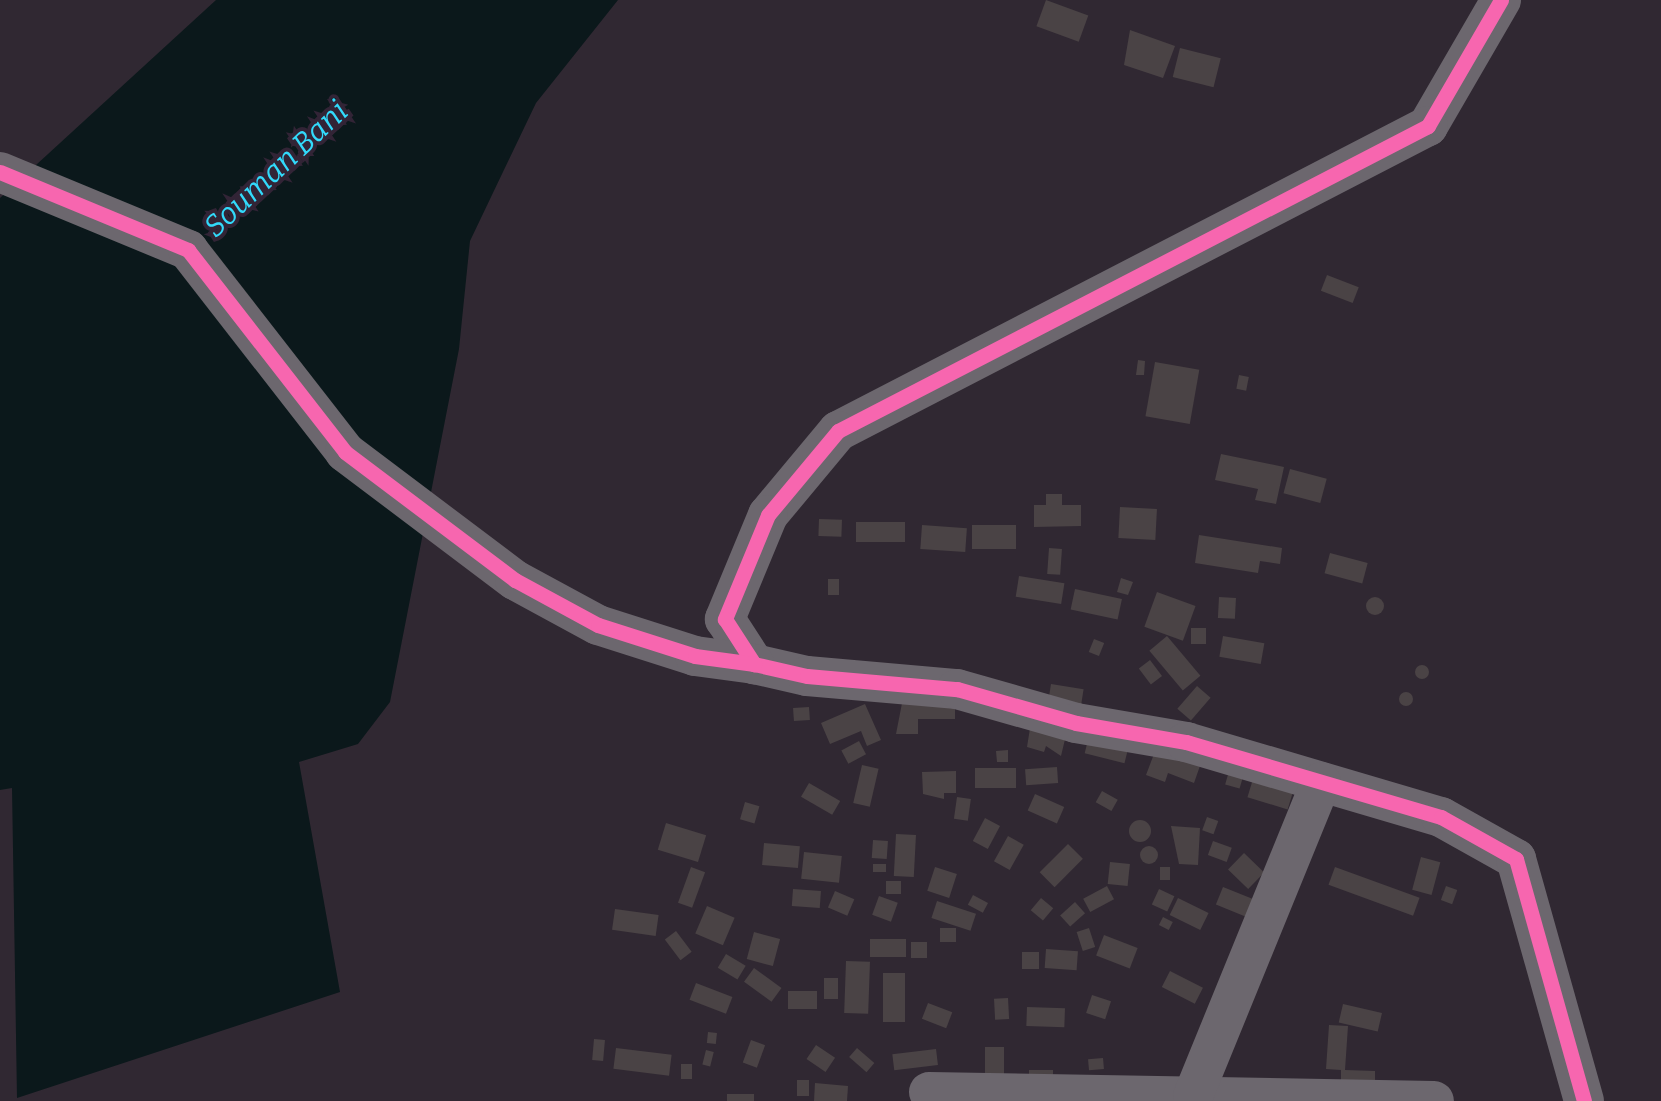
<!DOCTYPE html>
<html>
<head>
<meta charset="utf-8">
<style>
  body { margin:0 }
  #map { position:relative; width:1661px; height:1101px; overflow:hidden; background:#302832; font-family:Bitter,serif }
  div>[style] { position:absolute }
  .water>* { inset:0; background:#0b181b }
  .building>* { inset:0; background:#4a4345; transform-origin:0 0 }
  .round { border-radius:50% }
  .street>* { height:40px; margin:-20px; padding:0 20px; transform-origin:20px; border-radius:20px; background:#6c676e }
  .cycleway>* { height:15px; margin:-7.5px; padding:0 7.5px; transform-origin:7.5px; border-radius:7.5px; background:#f766af }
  span { translate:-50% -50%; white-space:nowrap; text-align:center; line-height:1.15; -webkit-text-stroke:8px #322436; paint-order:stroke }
  .water-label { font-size:30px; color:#32dafb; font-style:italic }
</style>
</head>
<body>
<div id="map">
  <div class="water">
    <div style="clip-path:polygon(216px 0,618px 0,536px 103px,470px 241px,459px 349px,390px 702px,358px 744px,299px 762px,340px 992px,17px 1098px,12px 788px,0 790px,0 198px)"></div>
  </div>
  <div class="building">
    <div style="left:1046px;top:0;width:45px;height:28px;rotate:20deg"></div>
    <div style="clip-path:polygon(1130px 30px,1175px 46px,1163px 78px,1124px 65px)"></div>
    <div style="left:1180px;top:48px;width:42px;height:30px;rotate:14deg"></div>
    <div style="left:1327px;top:275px;width:34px;height:17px;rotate:21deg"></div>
    <div style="clip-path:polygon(1138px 360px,1145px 361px,1144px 375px,1136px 375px)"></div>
    <div style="left:1155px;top:362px;width:45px;height:55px;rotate:10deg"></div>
    <div style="left:1239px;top:375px;width:10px;height:14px;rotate:11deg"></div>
    <div style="clip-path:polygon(1221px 454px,1284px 467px,1276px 504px,1255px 500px,1258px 489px,1215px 480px)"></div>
    <div style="left:1290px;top:469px;width:38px;height:25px;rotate:15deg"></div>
    <div style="clip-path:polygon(1046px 494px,1062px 494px,1062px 505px,1081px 505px,1081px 526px,1034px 527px,1034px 505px,1046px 505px)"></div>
    <div style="left:1120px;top:507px;width:37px;height:31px;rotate:3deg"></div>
    <div style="left:819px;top:519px;width:23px;height:17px;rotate:2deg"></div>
    <div style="left:856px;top:522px;width:49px;height:20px"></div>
    <div style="left:922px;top:525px;width:45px;height:24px;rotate:4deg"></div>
    <div style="left:1016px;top:525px;width:24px;height:44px;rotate:90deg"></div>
    <div style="clip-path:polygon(1199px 535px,1282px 548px,1280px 564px,1260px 561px,1258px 573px,1195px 563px)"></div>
    <div style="left:1049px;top:548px;width:13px;height:26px;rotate:4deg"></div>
    <div style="left:1330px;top:553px;width:39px;height:21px;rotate:15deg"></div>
    <div style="left:1019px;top:576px;width:46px;height:21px;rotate:9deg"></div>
    <div style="clip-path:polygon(1121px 578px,1133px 582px,1128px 595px,1117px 592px)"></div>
    <div style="left:828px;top:579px;width:11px;height:16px"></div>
    <div style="left:1075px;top:589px;width:48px;height:21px;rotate:12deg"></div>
    <div style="left:1157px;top:592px;width:41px;height:37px;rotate:20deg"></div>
    <div style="left:1219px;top:597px;width:17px;height:21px;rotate:3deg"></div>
    <div class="round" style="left:1366px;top:597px;width:18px;height:18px"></div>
    <div style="left:1191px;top:628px;width:15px;height:16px"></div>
    <div style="left:1167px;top:636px;width:52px;height:23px;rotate:50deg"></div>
    <div style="left:1223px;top:636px;width:42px;height:21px;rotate:10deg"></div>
    <div style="left:1094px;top:639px;width:11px;height:14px;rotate:22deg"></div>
    <div style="left:1150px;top:660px;width:20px;height:14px;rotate:53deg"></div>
    <div class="round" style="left:1415px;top:665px;width:14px;height:14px"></div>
    <div style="left:1051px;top:684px;width:33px;height:21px;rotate:9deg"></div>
    <div style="left:1197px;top:686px;width:18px;height:30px;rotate:41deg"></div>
    <div class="round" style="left:1399px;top:692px;width:14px;height:14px"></div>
    <div style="clip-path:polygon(903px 698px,955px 698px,955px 719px,918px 719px,918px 734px,896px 734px)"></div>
    <div style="clip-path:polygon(865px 704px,881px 740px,867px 746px,861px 731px,830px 744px,821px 723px)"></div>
    <div style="left:809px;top:707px;width:13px;height:16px;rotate:86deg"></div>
    <div style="clip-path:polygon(1031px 722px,1067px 731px,1061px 756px,1046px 746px,1044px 752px,1027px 747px)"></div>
    <div style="left:1090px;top:732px;width:41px;height:22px;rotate:14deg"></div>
    <div style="left:859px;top:741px;width:15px;height:20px;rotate:62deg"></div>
    <div style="clip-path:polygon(1157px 746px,1201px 763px,1194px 783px,1168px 773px,1165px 782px,1146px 775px)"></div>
    <div style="clip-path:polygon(1008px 750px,1008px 762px,997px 762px,996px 751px)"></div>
    <div style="left:862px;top:765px;width:17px;height:39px;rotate:13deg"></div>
    <div style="left:1057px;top:767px;width:16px;height:32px;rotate:86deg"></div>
    <div style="left:1016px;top:768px;width:20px;height:41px;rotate:90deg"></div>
    <div style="clip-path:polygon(956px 771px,956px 793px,944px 793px,944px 799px,923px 794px,922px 772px)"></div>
    <div style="left:1229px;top:771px;width:15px;height:14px;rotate:16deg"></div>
    <div style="left:1253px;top:779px;width:42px;height:19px;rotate:17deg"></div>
    <div style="left:809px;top:783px;width:36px;height:16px;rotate:30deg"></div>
    <div style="left:1102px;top:791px;width:18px;height:13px;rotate:29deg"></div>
    <div style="left:1035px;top:794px;width:32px;height:18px;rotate:24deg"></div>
    <div style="left:957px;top:797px;width:14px;height:22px;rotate:8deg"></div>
    <div style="left:745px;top:802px;width:15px;height:18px;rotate:16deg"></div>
    <div style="left:1207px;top:817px;width:12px;height:14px;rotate:20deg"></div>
    <div style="left:985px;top:818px;width:17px;height:26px;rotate:28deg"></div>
    <div class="round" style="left:1129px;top:820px;width:22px;height:22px"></div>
    <div style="left:666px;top:823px;width:42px;height:28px;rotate:17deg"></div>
    <div style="clip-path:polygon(1171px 826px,1200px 828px,1198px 865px,1179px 864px)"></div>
    <div style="left:896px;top:834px;width:20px;height:42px;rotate:3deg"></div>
    <div style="left:1008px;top:836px;width:18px;height:29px;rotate:29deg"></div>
    <div style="left:873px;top:840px;width:15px;height:18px;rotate:4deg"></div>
    <div style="left:1213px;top:841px;width:20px;height:15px;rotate:20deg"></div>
    <div style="left:764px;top:843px;width:36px;height:22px;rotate:5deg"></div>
    <div style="left:1068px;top:844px;width:21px;height:40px;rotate:45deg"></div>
    <div class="round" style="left:1140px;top:846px;width:18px;height:18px"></div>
    <div style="left:804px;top:852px;width:38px;height:27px;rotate:6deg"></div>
    <div style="left:1244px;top:853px;width:28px;height:23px;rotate:44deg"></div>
    <div style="left:1421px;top:857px;width:20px;height:34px;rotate:15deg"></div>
    <div style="left:1110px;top:862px;width:20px;height:22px;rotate:6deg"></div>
    <div style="left:886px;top:864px;width:8px;height:13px;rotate:90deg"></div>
    <div style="left:691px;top:867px;width:15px;height:38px;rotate:20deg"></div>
    <div style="left:935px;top:867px;width:23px;height:25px;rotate:18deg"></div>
    <div style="left:1160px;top:867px;width:10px;height:13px"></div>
    <div style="left:1335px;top:867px;width:90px;height:19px;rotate:20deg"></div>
    <div style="left:886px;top:881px;width:15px;height:13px"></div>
    <div style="left:1107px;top:886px;width:15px;height:27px;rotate:62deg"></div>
    <div style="left:1446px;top:886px;width:12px;height:15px;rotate:20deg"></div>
    <div style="left:1223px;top:887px;width:35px;height:19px;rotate:22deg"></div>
    <div style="left:793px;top:889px;width:28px;height:17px;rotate:4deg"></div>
    <div style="left:1159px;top:889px;width:17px;height:17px;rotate:25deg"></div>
    <div style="left:835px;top:891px;width:21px;height:18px;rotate:23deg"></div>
    <div style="left:973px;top:895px;width:17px;height:11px;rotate:28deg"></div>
    <div style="left:879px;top:896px;width:20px;height:20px;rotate:20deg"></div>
    <div style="left:1041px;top:898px;width:16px;height:16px;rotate:40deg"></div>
    <div style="left:1178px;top:898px;width:34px;height:19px;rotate:26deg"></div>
    <div style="left:937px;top:901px;width:41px;height:18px;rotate:18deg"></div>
    <div style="left:1075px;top:902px;width:15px;height:20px;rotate:48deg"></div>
    <div style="left:707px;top:906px;width:30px;height:30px;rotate:23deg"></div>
    <div style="left:615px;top:909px;width:44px;height:21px;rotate:8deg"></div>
    <div style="left:1163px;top:917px;width:11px;height:9px;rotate:27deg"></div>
    <div style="left:940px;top:928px;width:16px;height:14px"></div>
    <div style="left:1089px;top:928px;width:20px;height:13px;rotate:72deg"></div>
    <div style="left:676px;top:931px;width:26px;height:14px;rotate:53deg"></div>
    <div style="left:754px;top:932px;width:27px;height:28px;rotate:15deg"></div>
    <div style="left:1104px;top:935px;width:36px;height:22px;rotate:21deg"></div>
    <div style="left:870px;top:939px;width:36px;height:18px"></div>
    <div style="left:911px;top:942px;width:16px;height:16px"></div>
    <div style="left:1046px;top:949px;width:32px;height:19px;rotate:4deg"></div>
    <div style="left:1022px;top:952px;width:17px;height:17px"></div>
    <div style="left:726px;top:954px;width:23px;height:16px;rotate:31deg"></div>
    <div style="left:846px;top:961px;width:24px;height:52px;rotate:2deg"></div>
    <div style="left:754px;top:968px;width:34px;height:17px;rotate:36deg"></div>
    <div style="left:1170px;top:971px;width:37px;height:18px;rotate:27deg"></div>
    <div style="left:883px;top:973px;width:22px;height:49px"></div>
    <div style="left:824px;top:978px;width:14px;height:21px"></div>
    <div style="left:696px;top:983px;width:39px;height:18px;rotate:21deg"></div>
    <div style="left:788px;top:991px;width:29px;height:18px"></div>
    <div style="left:1092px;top:995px;width:20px;height:19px;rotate:18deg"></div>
    <div style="left:1008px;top:998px;width:21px;height:14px;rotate:87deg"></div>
    <div style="left:928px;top:1003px;width:26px;height:17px;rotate:21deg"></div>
    <div style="left:1343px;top:1004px;width:40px;height:19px;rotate:13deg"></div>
    <div style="left:1027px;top:1007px;width:38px;height:19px;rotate:2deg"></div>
    <div style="clip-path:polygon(1329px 1025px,1348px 1026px,1345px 1070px,1375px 1071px,1375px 1088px,1341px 1087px,1341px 1070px,1326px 1069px)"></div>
    <div style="left:708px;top:1032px;width:9px;height:11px;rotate:6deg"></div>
    <div style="left:594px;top:1039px;width:11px;height:21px;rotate:5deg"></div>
    <div style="left:751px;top:1040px;width:15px;height:24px;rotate:20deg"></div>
    <div style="left:816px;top:1045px;width:23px;height:17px;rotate:34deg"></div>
    <div style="left:985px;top:1047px;width:19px;height:35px"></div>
    <div style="left:616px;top:1048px;width:56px;height:21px;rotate:7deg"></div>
    <div style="left:857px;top:1048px;width:23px;height:12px;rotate:41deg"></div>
    <div style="left:936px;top:1049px;width:16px;height:44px;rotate:83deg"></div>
    <div style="left:706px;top:1050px;width:8px;height:15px;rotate:14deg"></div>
    <div style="left:1103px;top:1058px;width:11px;height:15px;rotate:85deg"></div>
    <div style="left:681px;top:1064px;width:11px;height:15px"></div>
    <div style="left:1029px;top:1070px;width:24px;height:16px"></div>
    <div style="left:797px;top:1080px;width:12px;height:16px"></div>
    <div style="clip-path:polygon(815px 1083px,848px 1086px,847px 1101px,814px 1101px)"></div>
    <div style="left:727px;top:1094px;width:27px;height:7px"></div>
  </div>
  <div class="street">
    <div style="left:1501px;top:0;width:146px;rotate:120.1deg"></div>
    <div style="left:1428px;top:126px;width:664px;rotate:152.66deg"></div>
    <div style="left:838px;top:431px;width:109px;rotate:129.8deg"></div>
    <div style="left:768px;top:515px;width:113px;rotate:112.5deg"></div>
    <div style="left:725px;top:619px;width:54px;rotate:57.2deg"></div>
    <div style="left:754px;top:664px;width:54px;rotate:12.8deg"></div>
    <div style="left:807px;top:676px;width:151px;rotate:5deg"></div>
    <div style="left:957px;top:689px;width:124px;rotate:15.9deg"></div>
    <div style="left:1076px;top:723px;width:112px;rotate:9.8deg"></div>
    <div style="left:1186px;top:742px;width:266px;rotate:16.4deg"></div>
    <div style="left:1441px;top:817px;width:86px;rotate:29.2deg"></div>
    <div style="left:1516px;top:859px;width:251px;rotate:74.3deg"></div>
    <div style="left:0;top:172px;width:204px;rotate:22.5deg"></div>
    <div style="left:188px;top:250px;width:256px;rotate:52.1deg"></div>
    <div style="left:345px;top:452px;width:213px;rotate:37deg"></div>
    <div style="left:515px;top:580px;width:94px;rotate:28.5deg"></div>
    <div style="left:598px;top:625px;width:102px;rotate:17.7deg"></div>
    <div style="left:695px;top:656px;width:60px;rotate:7.7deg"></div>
    <div style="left:929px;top:1092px;width:505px;rotate:1.02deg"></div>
    <div style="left:1193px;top:1096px;width:339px;rotate:-67.8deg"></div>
  </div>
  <div class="cycleway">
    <div style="left:1501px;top:0;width:146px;rotate:120.1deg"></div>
    <div style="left:1428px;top:126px;width:664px;rotate:152.66deg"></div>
    <div style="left:838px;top:431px;width:109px;rotate:129.8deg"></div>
    <div style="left:768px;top:515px;width:113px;rotate:112.5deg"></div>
    <div style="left:725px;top:619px;width:54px;rotate:57.2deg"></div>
    <div style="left:754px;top:664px;width:54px;rotate:12.8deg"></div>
    <div style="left:807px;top:676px;width:151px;rotate:5deg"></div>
    <div style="left:957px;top:689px;width:124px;rotate:15.9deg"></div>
    <div style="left:1076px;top:723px;width:112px;rotate:9.8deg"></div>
    <div style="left:1186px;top:742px;width:266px;rotate:16.4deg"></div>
    <div style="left:1441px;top:817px;width:86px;rotate:29.2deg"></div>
    <div style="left:1516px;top:859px;width:251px;rotate:74.3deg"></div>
    <div style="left:0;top:172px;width:204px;rotate:22.5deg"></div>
    <div style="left:188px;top:250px;width:256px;rotate:52.1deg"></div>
    <div style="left:345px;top:452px;width:213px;rotate:37deg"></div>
    <div style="left:515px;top:580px;width:94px;rotate:28.5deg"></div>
    <div style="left:598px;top:625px;width:102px;rotate:17.7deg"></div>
    <div style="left:695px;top:656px;width:60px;rotate:7.7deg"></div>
  </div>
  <div class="water-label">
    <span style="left:276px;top:169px;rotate:-43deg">Souman Bani</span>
  </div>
</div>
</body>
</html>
